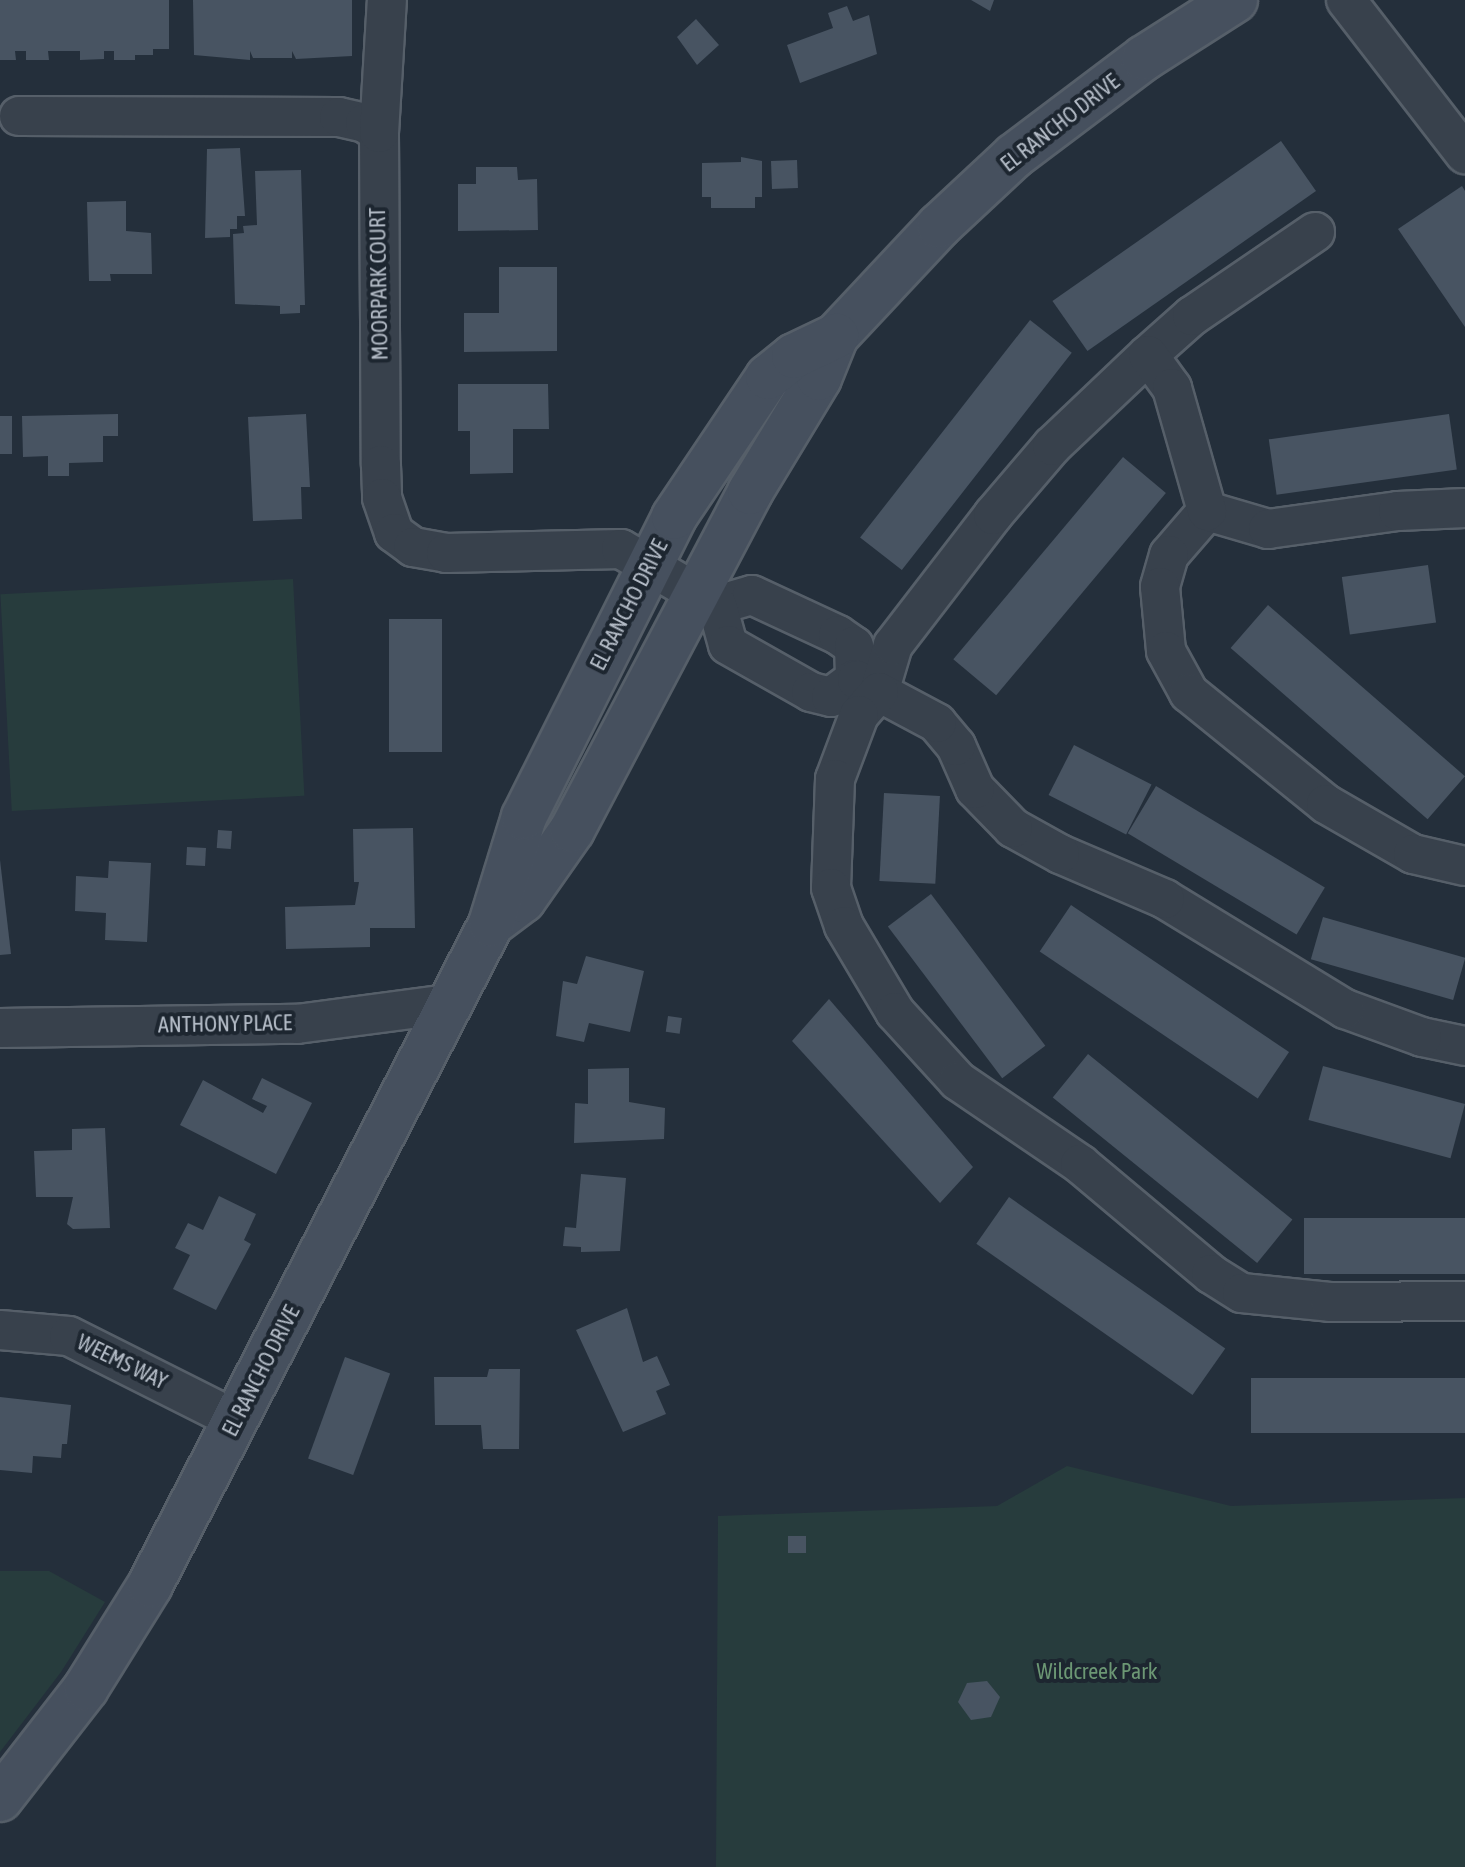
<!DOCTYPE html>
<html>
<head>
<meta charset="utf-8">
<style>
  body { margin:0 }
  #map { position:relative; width:1465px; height:1867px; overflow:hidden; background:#242f3b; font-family:"Asap Condensed",sans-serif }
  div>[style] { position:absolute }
  .green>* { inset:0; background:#273c3d; transform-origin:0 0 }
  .building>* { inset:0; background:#485462; transform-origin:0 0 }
  .roads { filter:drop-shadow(2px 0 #565f69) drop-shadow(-2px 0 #565f69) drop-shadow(0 2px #565f69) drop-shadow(0 -2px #565f69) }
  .minor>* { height:38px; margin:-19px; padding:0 19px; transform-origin:19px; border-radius:19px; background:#38414c }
  .secondary>* { height:44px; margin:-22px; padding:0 22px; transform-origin:22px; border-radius:22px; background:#46505e }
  span { translate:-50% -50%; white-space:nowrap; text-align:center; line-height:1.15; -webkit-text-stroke:8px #1d2630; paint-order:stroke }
  .street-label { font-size:22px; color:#b4bcc7 }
  .park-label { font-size:22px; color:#6c9774 }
</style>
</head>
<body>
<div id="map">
  <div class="green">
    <div style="left:293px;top:579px;width:217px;height:293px;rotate:87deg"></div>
    <div style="clip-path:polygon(1067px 1466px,1231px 1506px,1465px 1498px,1465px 1867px,716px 1867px,718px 1516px,997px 1506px)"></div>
    <div style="clip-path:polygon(0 1571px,49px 1571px,105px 1602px,61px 1672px,0 1752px)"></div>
  </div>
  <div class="building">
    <div style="clip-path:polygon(0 0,169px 0,169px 49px,153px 49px,153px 55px,135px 55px,135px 60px,114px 60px,114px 51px,104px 51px,104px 59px,80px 60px,80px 51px,48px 51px,49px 60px,26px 60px,26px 51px,15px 51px,16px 60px,0 60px)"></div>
    <div style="clip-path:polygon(193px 0,352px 0,352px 56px,296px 59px,292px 51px,292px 58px,253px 58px,250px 51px,250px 60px,194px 55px)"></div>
    <div style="clip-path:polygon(971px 0,994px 0,990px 11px)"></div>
    <div style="clip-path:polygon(847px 6px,853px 21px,869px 15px,877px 54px,800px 83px,787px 45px,833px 28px,828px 13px)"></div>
    <div style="clip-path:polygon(696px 19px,719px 45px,697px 65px,677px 37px)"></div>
    <div style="left:1281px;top:141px;width:61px;height:279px;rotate:55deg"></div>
    <div style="clip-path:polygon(240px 148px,245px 216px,237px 216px,237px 229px,230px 229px,230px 237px,205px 238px,207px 149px)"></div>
    <div style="clip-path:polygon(741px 157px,762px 161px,762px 197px,755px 197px,755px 208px,711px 208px,711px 197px,702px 197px,702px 163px,741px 162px)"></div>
    <div style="left:797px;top:160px;width:28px;height:26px;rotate:88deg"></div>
    <div style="clip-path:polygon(476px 167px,517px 167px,518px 180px,537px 179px,538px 230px,458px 231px,458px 184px,476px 184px)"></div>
    <div style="clip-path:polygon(301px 170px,305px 305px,300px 305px,300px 313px,280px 314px,280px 306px,235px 304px,233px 234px,244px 233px,243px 226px,257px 225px,255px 171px)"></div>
    <div style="clip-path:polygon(1462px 186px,1465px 191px,1465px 327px,1398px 229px)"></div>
    <div style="clip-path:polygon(126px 201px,126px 231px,151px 233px,152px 274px,110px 274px,111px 281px,89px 281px,87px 202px)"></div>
    <div style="clip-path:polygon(499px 267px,557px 267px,557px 351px,464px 352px,464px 313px,499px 313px)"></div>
    <div style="left:1030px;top:320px;width:53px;height:276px;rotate:38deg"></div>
    <div style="clip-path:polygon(458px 384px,548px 384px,549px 429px,513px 429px,513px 473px,470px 474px,470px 431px,458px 431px)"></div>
    <div style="clip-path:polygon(118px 414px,118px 436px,103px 436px,103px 462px,69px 463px,69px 476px,48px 476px,48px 456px,23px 457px,22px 416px)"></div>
    <div style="clip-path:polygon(306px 414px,310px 487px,301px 487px,302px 519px,253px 521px,248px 417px)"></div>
    <div style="left:1449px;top:414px;width:56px;height:182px;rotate:82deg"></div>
    <div style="left:0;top:416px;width:12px;height:38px"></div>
    <div style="left:1123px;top:457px;width:56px;height:264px;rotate:40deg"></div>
    <div style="left:1428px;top:565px;width:58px;height:87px;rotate:82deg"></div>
    <div style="left:1268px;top:605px;width:261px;height:57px;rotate:41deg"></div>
    <div style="left:389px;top:619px;width:53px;height:133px"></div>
    <div style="left:1074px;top:745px;width:87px;height:56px;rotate:27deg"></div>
    <div style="left:1156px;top:786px;width:197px;height:55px;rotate:31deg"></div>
    <div style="left:884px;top:793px;width:56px;height:88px;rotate:3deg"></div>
    <div style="clip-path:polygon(413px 828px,415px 928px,370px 928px,370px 947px,286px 949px,285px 907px,355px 905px,359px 882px,354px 882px,353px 829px)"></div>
    <div style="left:218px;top:830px;width:14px;height:18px;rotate:4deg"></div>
    <div style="left:187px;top:847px;width:19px;height:18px;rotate:3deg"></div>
    <div style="clip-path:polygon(0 860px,11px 954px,0 955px)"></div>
    <div style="clip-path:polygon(109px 861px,151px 863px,147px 942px,105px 940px,106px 913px,75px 911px,76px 876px,108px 878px)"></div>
    <div style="left:931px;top:894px;width:190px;height:54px;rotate:53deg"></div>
    <div style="left:1071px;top:905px;width:263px;height:56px;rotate:34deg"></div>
    <div style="left:1323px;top:917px;width:148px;height:44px;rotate:16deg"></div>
    <div style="clip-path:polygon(586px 956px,644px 971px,630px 1032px,589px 1023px,584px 1042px,556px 1036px,563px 981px,577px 984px)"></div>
    <div style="clip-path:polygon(829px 999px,973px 1167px,940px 1203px,792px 1041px)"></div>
    <div style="left:668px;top:1016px;width:14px;height:16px;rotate:8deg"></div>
    <div style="left:1088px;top:1054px;width:263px;height:56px;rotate:39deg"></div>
    <div style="left:1323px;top:1066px;width:147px;height:56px;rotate:15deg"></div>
    <div style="clip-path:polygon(629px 1068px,629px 1102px,665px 1108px,664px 1139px,574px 1143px,575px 1103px,588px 1104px,588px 1069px)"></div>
    <div style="clip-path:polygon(262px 1078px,312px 1103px,276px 1174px,180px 1125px,203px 1080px,263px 1113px,267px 1106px,252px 1099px)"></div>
    <div style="clip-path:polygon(105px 1128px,110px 1228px,73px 1229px,67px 1224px,73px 1197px,36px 1197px,34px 1151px,72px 1150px,72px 1129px)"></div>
    <div style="clip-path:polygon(581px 1174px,626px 1178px,620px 1251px,581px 1252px,581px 1247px,563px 1246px,565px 1227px,576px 1228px)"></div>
    <div style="clip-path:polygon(219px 1196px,256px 1214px,244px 1240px,251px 1244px,216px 1310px,173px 1289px,190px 1255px,175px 1248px,188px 1223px,203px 1230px)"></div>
    <div style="left:1009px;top:1197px;width:264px;height:57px;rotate:35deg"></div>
    <div style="left:1465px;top:1218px;width:56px;height:161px;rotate:90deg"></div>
    <div style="clip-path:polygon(627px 1308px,643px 1362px,657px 1356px,670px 1385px,656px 1391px,666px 1414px,623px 1432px,576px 1330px)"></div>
    <div style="left:345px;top:1357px;width:48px;height:108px;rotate:20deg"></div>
    <div style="clip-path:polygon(489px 1369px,520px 1369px,519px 1449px,483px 1449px,481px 1425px,435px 1425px,434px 1377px,487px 1377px)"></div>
    <div style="left:1465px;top:1378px;width:55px;height:214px;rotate:90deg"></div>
    <div style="clip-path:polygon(0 1397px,71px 1405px,67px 1444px,62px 1444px,61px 1458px,33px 1456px,32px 1473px,0 1470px)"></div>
    <div style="left:788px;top:1536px;width:18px;height:17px"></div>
    <div style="clip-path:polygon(987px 1681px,1000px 1697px,991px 1717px,971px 1720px,958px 1702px,967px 1683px)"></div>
  </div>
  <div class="roads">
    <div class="minor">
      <div style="left:1346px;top:0;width:195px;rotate:52.3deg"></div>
      <div style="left:19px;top:116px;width:320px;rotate:0.2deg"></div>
      <div style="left:339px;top:117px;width:27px;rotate:13deg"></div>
      <div style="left:365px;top:123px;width:17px;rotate:36deg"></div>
      <div style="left:379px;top:133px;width:332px;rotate:89.7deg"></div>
      <div style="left:381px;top:465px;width:33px;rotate:88deg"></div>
      <div style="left:382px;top:498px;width:37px;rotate:71deg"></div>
      <div style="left:394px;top:533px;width:24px;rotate:36deg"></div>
      <div style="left:413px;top:547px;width:34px;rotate:10deg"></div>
      <div style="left:446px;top:553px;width:175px;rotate:-1.3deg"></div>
      <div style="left:621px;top:549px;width:111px;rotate:30.3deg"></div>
      <div style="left:717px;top:605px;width:36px;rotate:-16deg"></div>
      <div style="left:752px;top:595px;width:95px;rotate:24.9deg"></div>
      <div style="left:838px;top:635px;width:19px;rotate:35deg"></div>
      <div style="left:854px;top:646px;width:33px;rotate:88deg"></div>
      <div style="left:379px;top:133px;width:133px;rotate:-86.6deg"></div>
      <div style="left:1148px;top:355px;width:59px;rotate:-41.6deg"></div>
      <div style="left:1192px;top:316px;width:149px;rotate:-34.3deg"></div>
      <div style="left:1207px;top:511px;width:58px;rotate:130.8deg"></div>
      <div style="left:1169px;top:555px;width:33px;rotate:106deg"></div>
      <div style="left:1160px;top:587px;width:64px;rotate:84.6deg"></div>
      <div style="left:1166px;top:651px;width:48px;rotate:61.3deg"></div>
      <div style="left:1189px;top:693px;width:176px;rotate:39deg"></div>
      <div style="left:1326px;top:804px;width:100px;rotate:29.9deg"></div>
      <div style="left:1413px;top:854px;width:53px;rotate:13deg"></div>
      <div style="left:1207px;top:511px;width:64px;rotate:16.4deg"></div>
      <div style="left:1268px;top:529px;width:131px;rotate:-7.9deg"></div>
      <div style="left:1398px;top:511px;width:67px;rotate:-2.6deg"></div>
      <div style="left:717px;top:605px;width:41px;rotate:74.6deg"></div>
      <div style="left:728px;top:645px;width:95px;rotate:29.5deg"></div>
      <div style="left:811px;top:692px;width:21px;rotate:14deg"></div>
      <div style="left:831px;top:697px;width:30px;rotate:-37deg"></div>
      <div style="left:857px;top:680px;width:25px;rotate:29deg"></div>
      <div style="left:879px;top:692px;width:49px;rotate:-73.4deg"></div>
      <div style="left:893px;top:645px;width:164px;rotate:-52.4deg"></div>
      <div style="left:993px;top:515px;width:91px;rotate:-49.5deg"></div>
      <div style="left:1052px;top:446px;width:132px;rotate:-43.5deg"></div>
      <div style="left:1148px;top:355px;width:41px;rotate:54deg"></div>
      <div style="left:1172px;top:388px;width:128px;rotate:74.1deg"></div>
      <div style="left:0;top:1028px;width:297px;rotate:-0.8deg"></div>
      <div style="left:297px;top:1024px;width:152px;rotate:-7.5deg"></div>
      <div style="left:1465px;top:1046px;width:44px;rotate:-168.2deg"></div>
      <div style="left:1422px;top:1037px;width:82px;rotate:-160deg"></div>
      <div style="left:1345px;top:1009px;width:211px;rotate:-148.6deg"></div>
      <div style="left:1165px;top:899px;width:114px;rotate:-156.8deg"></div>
      <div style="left:1060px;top:854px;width:54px;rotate:-151deg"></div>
      <div style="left:1013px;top:828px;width:54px;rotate:-134.3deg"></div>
      <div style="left:975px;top:789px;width:47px;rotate:-113.8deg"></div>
      <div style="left:956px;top:746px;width:30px;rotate:-130deg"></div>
      <div style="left:937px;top:723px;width:66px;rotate:-151.9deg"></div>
      <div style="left:879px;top:692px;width:30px;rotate:131deg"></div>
      <div style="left:859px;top:715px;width:68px;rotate:110.6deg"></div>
      <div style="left:835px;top:779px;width:109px;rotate:92.1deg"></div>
      <div style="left:831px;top:888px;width:40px;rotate:71.1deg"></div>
      <div style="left:844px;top:926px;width:100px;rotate:59.3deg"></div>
      <div style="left:895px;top:1012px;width:93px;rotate:47.6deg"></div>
      <div style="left:958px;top:1081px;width:148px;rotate:34.2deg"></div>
      <div style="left:1080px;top:1164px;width:171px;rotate:40deg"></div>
      <div style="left:1211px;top:1274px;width:36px;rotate:32deg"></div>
      <div style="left:1242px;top:1293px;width:88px;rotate:5.8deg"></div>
      <div style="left:1330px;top:1302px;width:135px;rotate:-0.4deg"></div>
      <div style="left:0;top:1330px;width:69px;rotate:5deg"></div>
      <div style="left:69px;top:1336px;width:187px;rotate:26.7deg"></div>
    </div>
    <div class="secondary">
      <div style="left:491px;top:924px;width:40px;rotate:-37deg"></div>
      <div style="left:523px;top:900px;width:85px;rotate:-55deg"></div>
      <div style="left:572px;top:830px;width:382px;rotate:-62.2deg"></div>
      <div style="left:750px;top:492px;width:133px;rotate:-58.8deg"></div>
      <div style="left:819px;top:378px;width:45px;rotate:-68deg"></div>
      <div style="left:836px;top:336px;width:151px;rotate:-46.9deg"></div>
      <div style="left:939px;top:226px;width:103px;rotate:-43deg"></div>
      <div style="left:1014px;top:156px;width:163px;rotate:-37deg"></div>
      <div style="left:1144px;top:58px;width:108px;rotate:-32.5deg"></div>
      <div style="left:0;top:1799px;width:140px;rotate:-52.2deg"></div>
      <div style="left:86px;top:1688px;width:121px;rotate:-58.1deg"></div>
      <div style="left:150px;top:1585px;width:744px;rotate:-62.71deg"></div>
      <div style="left:491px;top:924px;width:112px;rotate:-72.9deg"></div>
      <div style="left:524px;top:817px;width:335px;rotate:-63.4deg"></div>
      <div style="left:674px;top:517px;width:169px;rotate:-56.1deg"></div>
      <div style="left:768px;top:377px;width:33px;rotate:-39deg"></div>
      <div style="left:794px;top:356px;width:47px;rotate:-25.5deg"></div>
    </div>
  </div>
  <div class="street-label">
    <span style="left:1060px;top:123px;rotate:-38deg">EL RANCHO DRIVE</span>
    <span style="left:379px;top:284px;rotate:-91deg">MOORPARK COURT</span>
    <span style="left:629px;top:605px;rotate:-63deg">EL RANCHO DRIVE</span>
    <span style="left:225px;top:1024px;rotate:-1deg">ANTHONY PLACE</span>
    <span style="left:122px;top:1362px;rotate:26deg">WEEMS WAY</span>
    <span style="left:261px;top:1371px;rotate:-63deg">EL RANCHO DRIVE</span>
  </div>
  <div class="park-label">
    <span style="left:1097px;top:1672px">Wildcreek Park</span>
  </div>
</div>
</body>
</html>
